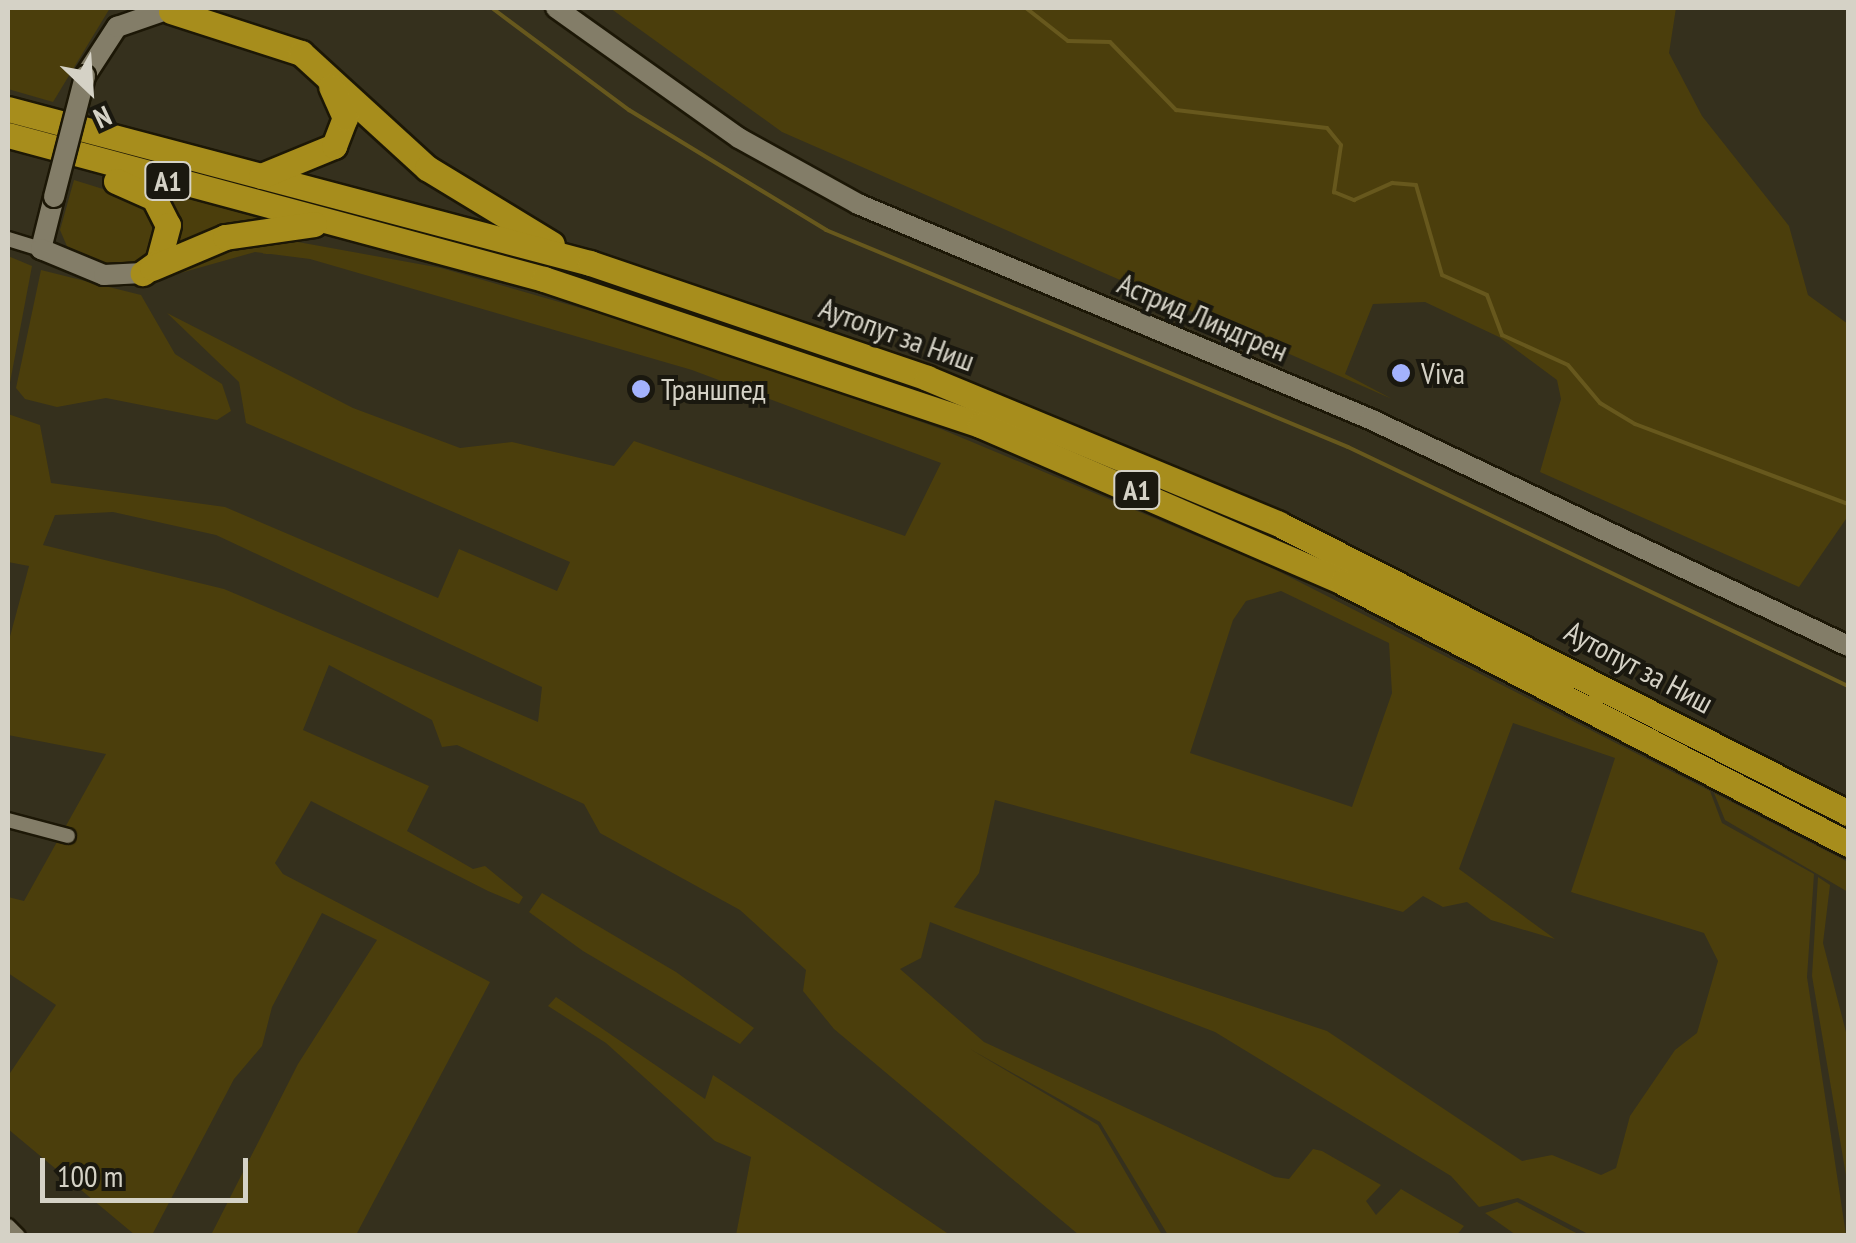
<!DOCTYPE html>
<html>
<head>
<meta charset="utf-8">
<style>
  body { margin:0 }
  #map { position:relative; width:1856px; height:1243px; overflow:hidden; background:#35301d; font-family:"PT Sans Narrow",sans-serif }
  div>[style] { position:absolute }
  .green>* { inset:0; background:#4b3e0c }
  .stream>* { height:4px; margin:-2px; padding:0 2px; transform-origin:2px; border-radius:2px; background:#67581d }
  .roads { filter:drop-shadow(2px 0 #1c1706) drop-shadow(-2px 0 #1c1706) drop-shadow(0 2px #1c1706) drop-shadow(0 -2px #1c1706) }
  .street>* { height:14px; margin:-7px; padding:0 7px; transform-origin:7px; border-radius:7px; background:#837d68 }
  .secondary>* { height:20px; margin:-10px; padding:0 10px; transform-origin:10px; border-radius:10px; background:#837d68 }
  .highway>* { height:25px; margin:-12.5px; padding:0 12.5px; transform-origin:12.5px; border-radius:12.5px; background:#a78d1c }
  .bridges { filter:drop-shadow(2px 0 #1c1706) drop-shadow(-2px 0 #1c1706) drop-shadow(0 2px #1c1706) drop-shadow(0 -2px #1c1706) }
  .secondary-bridge>* { height:20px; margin:-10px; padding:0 10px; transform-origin:10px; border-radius:10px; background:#837d68 }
  .dots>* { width:28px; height:28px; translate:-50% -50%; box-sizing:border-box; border:5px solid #1a180f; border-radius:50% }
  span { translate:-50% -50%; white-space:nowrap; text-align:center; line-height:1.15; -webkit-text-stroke:8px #1a180f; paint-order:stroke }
  .shield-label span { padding:2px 8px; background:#1a180f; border:2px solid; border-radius:8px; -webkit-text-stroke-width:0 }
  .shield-label { font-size:28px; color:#d5d2c6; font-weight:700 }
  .street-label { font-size:30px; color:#d5d2c6 }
  .poi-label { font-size:30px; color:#d5d2c6 }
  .left { translate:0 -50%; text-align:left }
  .frame { position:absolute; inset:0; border:10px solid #d5d2c6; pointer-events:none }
  .north { position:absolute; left:40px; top:40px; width:100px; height:100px; -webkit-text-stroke:8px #1a180f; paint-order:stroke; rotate:155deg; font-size:28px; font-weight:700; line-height:40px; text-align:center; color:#d5d2c6 }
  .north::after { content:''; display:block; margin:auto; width:35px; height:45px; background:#d5d2c6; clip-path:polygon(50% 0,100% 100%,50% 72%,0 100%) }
  .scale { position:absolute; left:40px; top:1158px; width:208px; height:45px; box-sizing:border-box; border:5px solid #d5d2c6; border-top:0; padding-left:12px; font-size:30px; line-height:35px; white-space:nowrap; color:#d5d2c6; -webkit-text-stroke:8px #1a180f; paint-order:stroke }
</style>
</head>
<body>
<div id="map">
  <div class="green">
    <div style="clip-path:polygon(8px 8px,110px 8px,53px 102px,8px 89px)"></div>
    <div style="clip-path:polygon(610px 8px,1676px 8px,1669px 53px,1702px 116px,1789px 226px,1808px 295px,1848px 324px,1848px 516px,1799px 587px,1540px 472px,1561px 399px,1557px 380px,1499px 337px,1425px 302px,1373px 304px,1345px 374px,1392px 399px,782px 132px)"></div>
    <div style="clip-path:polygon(74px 180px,145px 202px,158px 226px,147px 260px,118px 270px,69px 251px,60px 230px)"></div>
    <div style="clip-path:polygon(163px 191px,264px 216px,264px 220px,166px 259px,179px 226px)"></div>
    <div style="clip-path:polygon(evenodd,276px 238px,441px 268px,678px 336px,941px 429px,1264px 564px,1710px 791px,1722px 823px,1814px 874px,1807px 977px,1846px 1235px,1590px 1235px,1518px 1198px,1479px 1207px,1451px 1176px,1215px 1032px,930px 922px,921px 958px,900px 969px,984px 1042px,1275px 1177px,1289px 1179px,1313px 1149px,1322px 1151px,1381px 1185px,1366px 1201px,1376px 1215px,1401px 1189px,1464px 1226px,1456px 1236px,1168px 1235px,1100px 1122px,970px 1049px,1098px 1125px,1162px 1235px,1079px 1235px,834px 1029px,803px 991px,806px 970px,740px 910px,600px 833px,584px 804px,457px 745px,442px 747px,432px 720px,329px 665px,303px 730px,429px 786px,407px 831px,473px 869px,485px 866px,523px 897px,519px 904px,488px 891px,311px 801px,275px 863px,283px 874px,490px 982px,356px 1235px,211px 1235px,298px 1064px,377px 940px,322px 913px,272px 1007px,262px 1046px,234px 1079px,152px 1235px,135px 1235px,8px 1129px,8px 1076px,56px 1005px,8px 973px,8px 897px,24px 901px,106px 754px,8px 735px,8px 644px,29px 566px,8px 562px,8px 414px,40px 425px,51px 483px,225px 507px,438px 598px,459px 549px,557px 591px,570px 562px,246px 423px,239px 382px,167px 313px,353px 408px,460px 448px,512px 442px,614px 466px,634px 441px,905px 536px,941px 463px,692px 370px,310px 259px,255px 252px,177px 274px,208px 252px,276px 238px,113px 512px,216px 535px,542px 687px,538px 722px,224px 589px,43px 545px,55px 515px,113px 512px,276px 238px,1281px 591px,1389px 643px,1392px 693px,1352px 807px,1190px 753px,1233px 620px,1246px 601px,1281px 591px,276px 238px,1513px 723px,1615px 758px,1571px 892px,1704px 933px,1718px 961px,1697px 1033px,1675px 1050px,1630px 1116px,1616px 1168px,1601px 1175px,1552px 1155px,1522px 1161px,1327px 1031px,954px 907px,979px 873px,995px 800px,1403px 912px,1423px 896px,1443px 907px,1467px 902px,1491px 920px,1555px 939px,1459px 869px,1513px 723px)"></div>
    <div style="clip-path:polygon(8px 256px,32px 266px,8px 393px)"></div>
    <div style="clip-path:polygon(41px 270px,141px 295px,175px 354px,222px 384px,231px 411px,217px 420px,106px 398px,57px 407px,25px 399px,16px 388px)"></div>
    <div style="clip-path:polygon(1714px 793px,1848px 862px,1848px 892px,1725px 820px)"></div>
    <div style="clip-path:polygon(1818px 877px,1830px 885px,1823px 943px,1847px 1036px,1848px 1187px,1812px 976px)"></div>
    <div style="clip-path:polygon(542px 893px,676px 972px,754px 1028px,740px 1044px,583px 951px,529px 912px)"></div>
    <div style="clip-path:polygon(556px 997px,705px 1099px,713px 1075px,950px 1235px,736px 1235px,751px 1157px,715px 1141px,606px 1043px,548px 1006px)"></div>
    <div style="clip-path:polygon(1517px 1202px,1580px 1235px,1516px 1235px,1485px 1213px)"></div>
  </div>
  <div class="stream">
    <div style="left:492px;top:8px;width:171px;rotate:36.7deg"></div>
    <div style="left:629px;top:110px;width:231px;rotate:31.3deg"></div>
    <div style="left:826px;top:230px;width:565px;rotate:22.57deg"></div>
    <div style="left:1348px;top:447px;width:554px;rotate:25.55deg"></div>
    <div style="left:1026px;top:8px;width:53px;rotate:38.2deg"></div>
    <div style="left:1068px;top:41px;width:42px;rotate:1.4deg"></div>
    <div style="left:1110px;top:42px;width:95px;rotate:45.9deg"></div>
    <div style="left:1176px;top:110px;width:152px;rotate:6.8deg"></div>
    <div style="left:1327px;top:128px;width:22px;rotate:51deg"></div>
    <div style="left:1341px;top:145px;width:48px;rotate:98.5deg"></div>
    <div style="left:1334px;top:192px;width:22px;rotate:22deg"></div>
    <div style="left:1354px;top:200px;width:42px;rotate:-24.1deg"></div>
    <div style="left:1392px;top:183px;width:24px;rotate:5deg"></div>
    <div style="left:1416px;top:185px;width:94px;rotate:73.9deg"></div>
    <div style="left:1442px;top:275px;width:49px;rotate:24deg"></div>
    <div style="left:1487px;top:295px;width:43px;rotate:69.4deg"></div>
    <div style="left:1502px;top:335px;width:72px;rotate:24.4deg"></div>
    <div style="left:1568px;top:365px;width:50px;rotate:49.9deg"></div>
    <div style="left:1600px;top:403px;width:41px;rotate:31deg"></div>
    <div style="left:1635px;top:424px;width:228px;rotate:20.6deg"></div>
  </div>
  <div class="roads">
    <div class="street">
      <div style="left:8px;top:239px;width:34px;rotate:17deg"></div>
      <div style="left:8px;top:820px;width:62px;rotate:14.9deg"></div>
      <div style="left:8px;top:1226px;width:14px;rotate:45deg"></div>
    </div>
    <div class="secondary">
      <div style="left:556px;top:8px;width:224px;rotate:35.4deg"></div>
      <div style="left:739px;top:138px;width:136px;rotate:29deg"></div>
      <div style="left:858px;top:204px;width:555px;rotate:22.78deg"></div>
      <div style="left:1370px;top:419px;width:529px;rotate:25.4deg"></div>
      <div style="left:85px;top:76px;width:59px;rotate:-56.9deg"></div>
      <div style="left:117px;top:27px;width:58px;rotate:-19.1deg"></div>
      <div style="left:54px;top:197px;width:54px;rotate:104deg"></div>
      <div style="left:41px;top:249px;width:68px;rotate:22.4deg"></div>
      <div style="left:104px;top:275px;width:39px;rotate:-3deg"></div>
    </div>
    <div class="highway">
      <div style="left:171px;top:11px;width:137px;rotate:17.9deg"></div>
      <div style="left:301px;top:53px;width:171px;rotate:42.4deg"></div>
      <div style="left:427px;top:168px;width:146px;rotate:31.3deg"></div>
      <div style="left:8px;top:109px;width:602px;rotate:14.82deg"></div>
      <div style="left:590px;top:263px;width:356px;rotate:18.8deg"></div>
      <div style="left:927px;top:378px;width:381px;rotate:22.5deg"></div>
      <div style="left:1279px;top:524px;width:638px;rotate:26.93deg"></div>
      <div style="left:8px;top:135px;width:555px;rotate:15.04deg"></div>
      <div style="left:544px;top:279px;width:460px;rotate:18.5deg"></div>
      <div style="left:980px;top:425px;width:395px;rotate:23.4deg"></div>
      <div style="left:1342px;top:582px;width:570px;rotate:27.37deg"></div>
      <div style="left:261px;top:176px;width:79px;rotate:-22.3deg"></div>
      <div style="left:334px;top:146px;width:30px;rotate:-69deg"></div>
      <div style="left:345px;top:118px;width:34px;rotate:-114deg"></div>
      <div style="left:116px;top:181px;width:42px;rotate:24.1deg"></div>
      <div style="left:154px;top:198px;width:30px;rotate:63deg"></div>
      <div style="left:168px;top:225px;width:38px;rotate:105deg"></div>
      <div style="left:158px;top:262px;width:19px;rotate:144deg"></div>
      <div style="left:152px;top:268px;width:79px;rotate:-23deg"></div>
      <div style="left:225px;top:237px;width:90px;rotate:-8.3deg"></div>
    </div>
  </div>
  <div class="bridges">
    <div class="secondary-bridge">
      <div style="left:54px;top:197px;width:125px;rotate:-75.6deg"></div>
    </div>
  </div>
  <div class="dots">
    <div style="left:1401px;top:373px;background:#a3b2fd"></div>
    <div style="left:641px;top:389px;background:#a3b2fd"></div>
  </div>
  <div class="shield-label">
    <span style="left:168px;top:181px">A1</span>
    <span style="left:1137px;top:490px">A1</span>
  </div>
  <div class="street-label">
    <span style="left:1203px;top:317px;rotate:23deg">Астрид Линдгрен</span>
    <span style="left:897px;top:334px;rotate:20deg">Аутопут за Ниш</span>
    <span style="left:1639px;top:667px;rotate:28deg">Аутопут за Ниш</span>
  </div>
  <div class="poi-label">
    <span class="left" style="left:1421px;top:373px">Viva</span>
    <span class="left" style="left:661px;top:389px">Траншпед</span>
  </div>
  <div class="frame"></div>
  <div class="north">N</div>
  <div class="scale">100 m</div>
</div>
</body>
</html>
